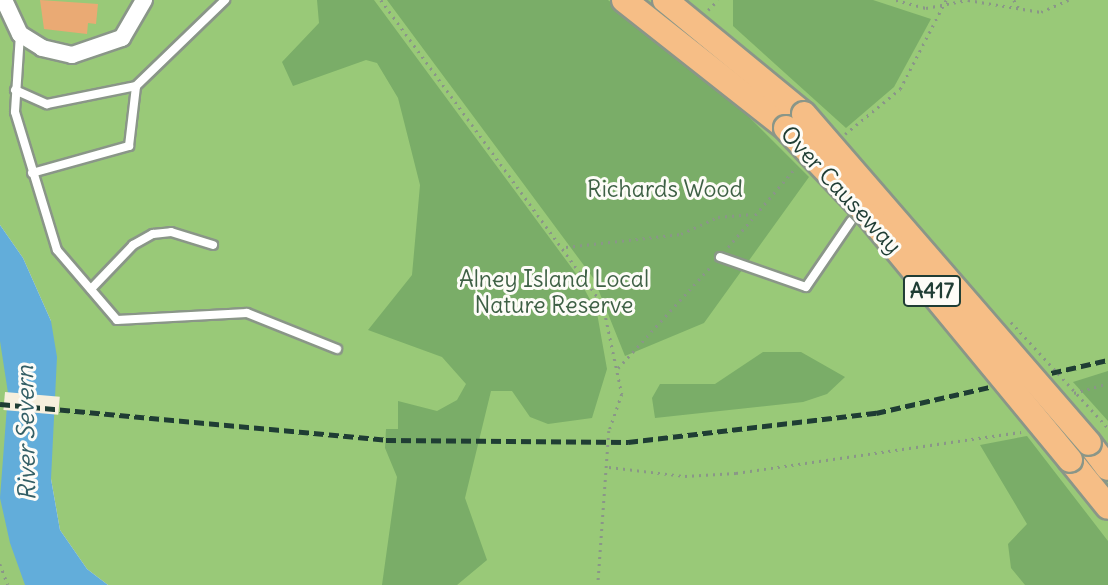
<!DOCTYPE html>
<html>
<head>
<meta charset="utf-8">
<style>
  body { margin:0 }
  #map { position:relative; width:1108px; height:585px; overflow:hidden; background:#f6efdd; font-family:Delius,sans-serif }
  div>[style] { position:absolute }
  .green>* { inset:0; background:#99c978 }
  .forest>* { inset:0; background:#7aad68 }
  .water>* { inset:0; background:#62adda }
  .pier>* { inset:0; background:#f6efdd; transform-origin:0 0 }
  .building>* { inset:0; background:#eaaa74 }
  .path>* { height:2.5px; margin-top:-1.25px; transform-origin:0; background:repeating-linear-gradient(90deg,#8a9688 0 2px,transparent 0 7px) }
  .roads { filter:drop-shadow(2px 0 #8a9688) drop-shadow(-2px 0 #8a9688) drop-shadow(0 2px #8a9688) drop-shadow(0 -2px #8a9688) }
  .service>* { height:8px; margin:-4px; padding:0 4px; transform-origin:4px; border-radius:4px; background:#fff }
  .minor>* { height:16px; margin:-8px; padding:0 8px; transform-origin:8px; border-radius:8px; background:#fff }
  .primary>* { height:24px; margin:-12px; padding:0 12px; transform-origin:12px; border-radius:12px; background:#f6be86 }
  .rail>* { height:4.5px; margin-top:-2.25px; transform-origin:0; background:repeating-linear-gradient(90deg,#1f3d34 0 10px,transparent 0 15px) }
  .bridges { filter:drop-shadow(2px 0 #8a9688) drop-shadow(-2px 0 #8a9688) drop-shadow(0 2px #8a9688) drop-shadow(0 -2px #8a9688) }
  .primary-bridge>* { height:24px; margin:-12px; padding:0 12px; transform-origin:12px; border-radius:12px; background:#f6be86 }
  span { translate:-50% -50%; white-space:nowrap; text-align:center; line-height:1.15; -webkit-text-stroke:6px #fdfcf7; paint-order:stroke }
  .shield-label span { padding:2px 5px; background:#fdfcf7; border:2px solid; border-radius:5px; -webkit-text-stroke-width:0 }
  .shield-label { font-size:21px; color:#1f3d34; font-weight:700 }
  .park-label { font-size:23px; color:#3e6045 }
  .street-label { font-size:23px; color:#1f3d34 }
  .water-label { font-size:24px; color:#335f66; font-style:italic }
</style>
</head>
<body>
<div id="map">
  <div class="green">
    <div style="clip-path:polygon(0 0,1108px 0,1108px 585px,108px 585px,87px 569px,60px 530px,51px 479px,51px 321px,23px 258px,0 225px)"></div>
    <div style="clip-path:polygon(0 280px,61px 585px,0 585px)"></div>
  </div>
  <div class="forest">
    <div style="clip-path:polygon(317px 0,374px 0,577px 275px,597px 313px,607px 369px,592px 418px,548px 424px,530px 417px,512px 391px,491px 391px,465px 498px,487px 560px,457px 585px,382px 585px,397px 477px,385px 448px,386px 429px,398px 429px,398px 401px,437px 411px,457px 400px,466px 384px,442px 357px,368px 330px,412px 275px,420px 185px,398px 98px,377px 63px,366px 60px,293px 86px,282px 62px,319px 23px)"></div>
    <div style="clip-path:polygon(387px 0,608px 0,708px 76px,809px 177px,704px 323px,625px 356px,594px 279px)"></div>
    <div style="clip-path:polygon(733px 0,873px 0,931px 19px,894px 87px,846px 128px,733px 26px)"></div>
    <div style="clip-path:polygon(763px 352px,801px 352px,845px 377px,827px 394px,803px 402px,655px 418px,652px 398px,660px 384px,715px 384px)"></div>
    <div style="clip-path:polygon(1108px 371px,1108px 421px,1073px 382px)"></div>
    <div style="clip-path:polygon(1027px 436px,1108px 541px,1108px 585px,1025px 585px,1011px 568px,1008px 544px,1027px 524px,980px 445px)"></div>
  </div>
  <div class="water">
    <div style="clip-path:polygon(0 225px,23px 258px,51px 321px,57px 357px,51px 479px,60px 530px,87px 569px,108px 585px,25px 585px,10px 543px,0 498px,8px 393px,0 341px)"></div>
  </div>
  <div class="pier">
    <div style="left:5px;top:392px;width:55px;height:18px;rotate:5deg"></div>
  </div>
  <div class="building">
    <div style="clip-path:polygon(40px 0,98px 4px,96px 24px,88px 23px,87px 34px,44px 29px)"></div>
  </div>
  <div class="path">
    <div style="left:381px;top:0;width:376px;rotate:53.9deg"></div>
    <div style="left:603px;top:304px;width:92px;rotate:78.1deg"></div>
    <div style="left:622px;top:394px;width:39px;rotate:109deg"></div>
    <div style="left:609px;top:431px;width:154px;rotate:94.1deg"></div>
    <div style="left:896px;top:0;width:31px;rotate:15deg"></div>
    <div style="left:926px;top:8px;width:42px;rotate:-11deg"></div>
    <div style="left:968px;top:0;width:74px;rotate:9.3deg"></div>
    <div style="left:1041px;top:12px;width:30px;rotate:-24deg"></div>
    <div style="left:1014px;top:0;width:9px;rotate:58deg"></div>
    <div style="left:708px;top:10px;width:14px;rotate:-45deg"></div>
    <div style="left:845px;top:134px;width:71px;rotate:-39.3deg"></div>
    <div style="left:900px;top:89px;width:100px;rotate:-62.7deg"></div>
    <div style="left:566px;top:247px;width:116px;rotate:-6.4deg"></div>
    <div style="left:681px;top:234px;width:41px;rotate:-24.7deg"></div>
    <div style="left:718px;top:217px;width:35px;rotate:-5deg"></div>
    <div style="left:728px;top:247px;width:105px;rotate:-49.6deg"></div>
    <div style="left:1011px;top:322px;width:144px;rotate:47.5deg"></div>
    <div style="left:618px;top:368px;width:139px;rotate:-47.6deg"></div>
    <div style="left:1074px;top:393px;width:35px;rotate:-16deg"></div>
    <div style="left:609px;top:467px;width:77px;rotate:6.8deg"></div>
    <div style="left:685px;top:476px;width:51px;rotate:-3.4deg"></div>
    <div style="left:736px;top:473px;width:288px;rotate:-8.2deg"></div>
    <div style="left:0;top:564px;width:22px;rotate:69deg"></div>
  </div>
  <div class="roads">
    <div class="service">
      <div style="left:20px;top:34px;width:78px;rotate:93.7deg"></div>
      <div style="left:15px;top:112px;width:144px;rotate:73.1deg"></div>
      <div style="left:57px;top:250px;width:92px;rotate:49.4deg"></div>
      <div style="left:117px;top:320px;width:130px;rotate:-3.1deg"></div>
      <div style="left:247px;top:313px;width:97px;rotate:21.8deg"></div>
      <div style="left:15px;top:90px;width:35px;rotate:24deg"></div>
      <div style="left:47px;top:104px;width:91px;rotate:-11.4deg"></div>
      <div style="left:136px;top:86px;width:124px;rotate:-44deg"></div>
      <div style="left:32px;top:173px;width:101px;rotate:-15.6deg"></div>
      <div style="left:129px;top:146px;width:60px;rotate:-83.3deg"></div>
      <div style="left:720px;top:257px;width:91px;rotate:19.2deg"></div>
      <div style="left:806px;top:287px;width:80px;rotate:-55.7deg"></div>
      <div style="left:91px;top:289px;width:61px;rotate:-46.3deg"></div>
      <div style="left:133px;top:245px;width:23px;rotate:-29deg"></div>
      <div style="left:153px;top:234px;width:18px;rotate:-6deg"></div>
      <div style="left:171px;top:232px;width:44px;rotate:17.2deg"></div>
    </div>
    <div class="minor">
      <div style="left:4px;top:0;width:38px;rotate:65deg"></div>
      <div style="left:20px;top:34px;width:26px;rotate:32deg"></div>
      <div style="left:42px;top:48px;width:31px;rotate:13deg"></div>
      <div style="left:72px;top:55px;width:53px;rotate:-18.8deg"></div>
      <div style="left:122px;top:38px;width:44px;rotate:-59.9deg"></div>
    </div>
    <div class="primary">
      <div style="left:624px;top:0;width:206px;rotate:38.3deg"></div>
      <div style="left:665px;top:0;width:180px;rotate:39.4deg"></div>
      <div style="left:1089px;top:443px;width:31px;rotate:53deg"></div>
      <div style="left:1070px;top:460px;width:60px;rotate:51deg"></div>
    </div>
  </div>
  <div class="rail">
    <div style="left:0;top:404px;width:388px;rotate:5.3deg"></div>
    <div style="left:386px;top:440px;width:242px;rotate:0.5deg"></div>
    <div style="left:628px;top:442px;width:250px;rotate:-6.7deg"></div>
    <div style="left:876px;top:413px;width:238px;rotate:-12.9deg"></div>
  </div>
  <div class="bridges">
    <div class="primary-bridge">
      <div style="left:804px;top:114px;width:435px;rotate:49.1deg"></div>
      <div style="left:786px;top:128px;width:121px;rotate:46.7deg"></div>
      <div style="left:869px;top:216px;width:316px;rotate:50.5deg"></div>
    </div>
  </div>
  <div class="shield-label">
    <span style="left:932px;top:291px">A417</span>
  </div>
  <div class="park-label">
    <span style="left:665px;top:189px">Richards Wood</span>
    <span style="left:554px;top:292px">Alney Island Local<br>Nature Reserve</span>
  </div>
  <div class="street-label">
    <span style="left:841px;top:190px;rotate:47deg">Over Causeway</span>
  </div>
  <div class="water-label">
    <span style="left:26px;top:433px;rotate:-91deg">River Severn</span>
  </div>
</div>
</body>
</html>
